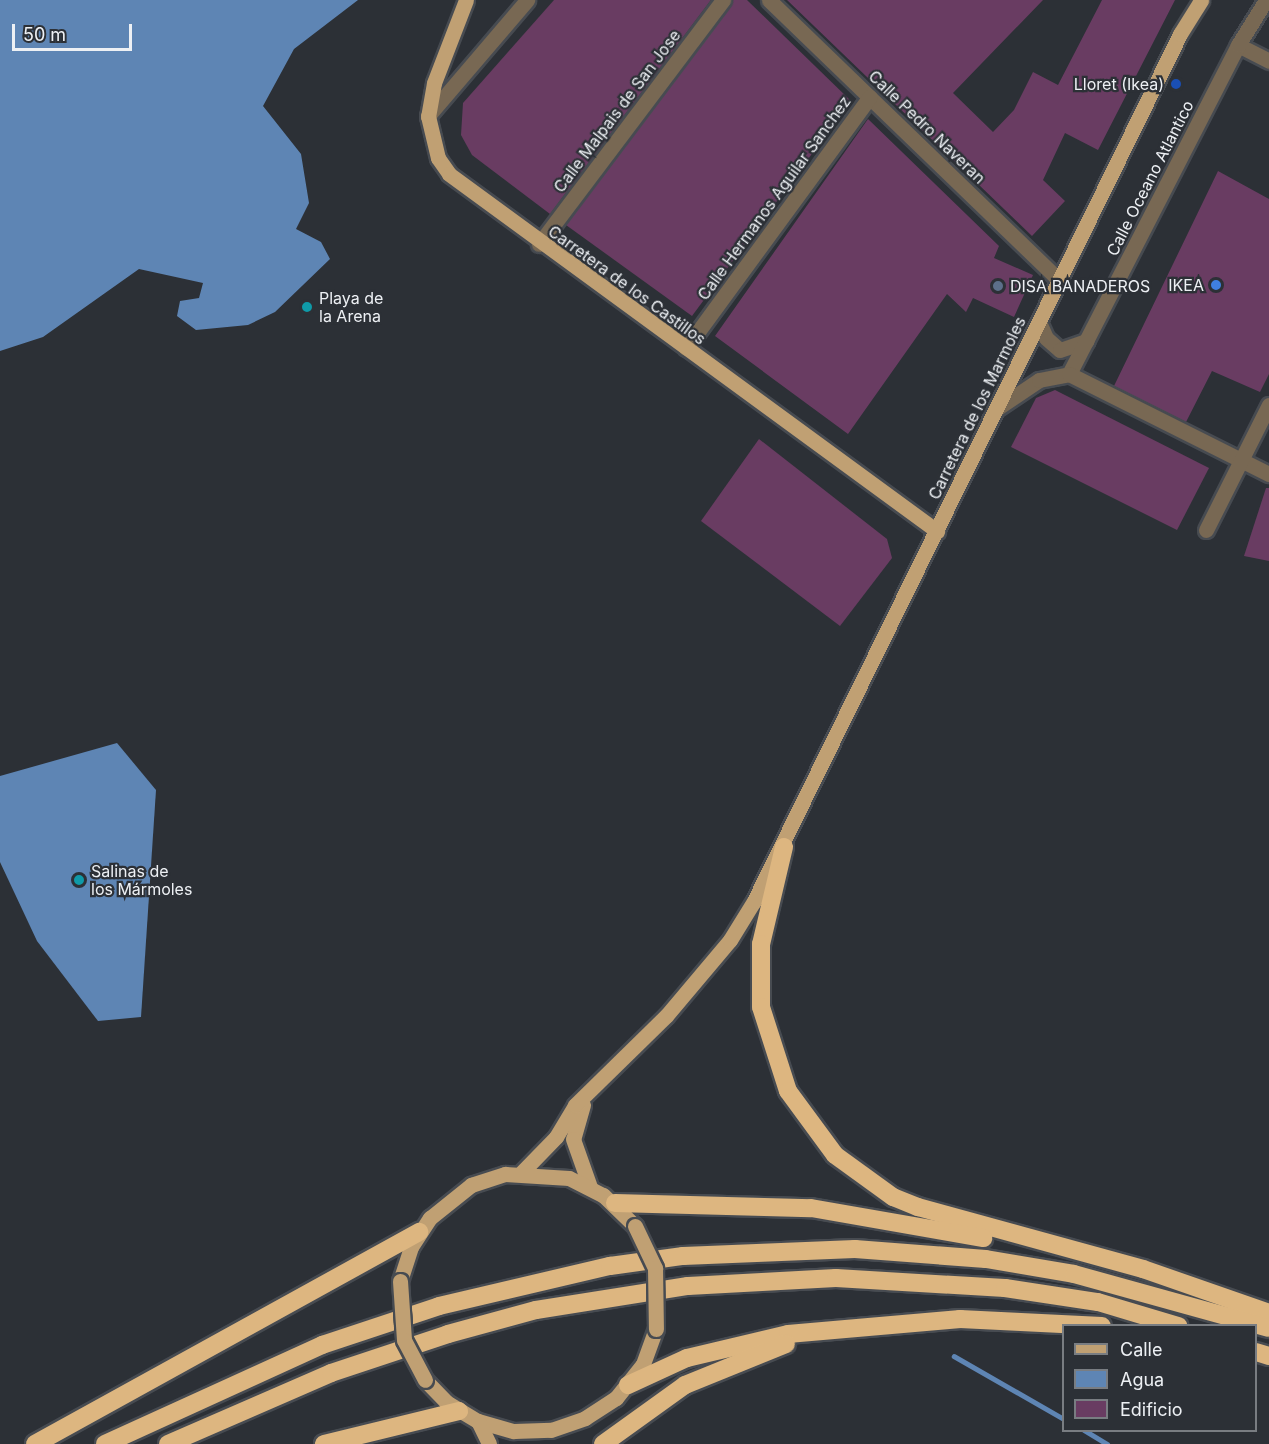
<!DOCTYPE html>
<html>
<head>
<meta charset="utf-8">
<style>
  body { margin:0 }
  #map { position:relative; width:1269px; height:1444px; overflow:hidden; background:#2c3036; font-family:Inter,sans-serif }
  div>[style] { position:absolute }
  .water>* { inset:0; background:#5e85b4 }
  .stream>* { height:4.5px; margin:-2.25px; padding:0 2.25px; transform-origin:2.25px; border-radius:2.25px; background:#5e85b4 }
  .building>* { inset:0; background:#693c62 }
  .roads { filter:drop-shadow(2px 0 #474b51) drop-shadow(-2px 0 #474b51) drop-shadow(0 2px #474b51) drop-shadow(0 -2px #474b51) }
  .minor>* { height:15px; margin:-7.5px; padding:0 7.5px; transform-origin:7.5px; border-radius:7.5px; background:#786853 }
  .major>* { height:15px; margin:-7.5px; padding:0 7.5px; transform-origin:7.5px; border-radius:7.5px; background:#c0a073 }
  .highway>* { height:18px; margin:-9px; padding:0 9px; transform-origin:9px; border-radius:9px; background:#ddb680 }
  .bridges { filter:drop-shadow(2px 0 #474b51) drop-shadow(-2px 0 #474b51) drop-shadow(0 2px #474b51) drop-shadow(0 -2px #474b51) }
  .major-bridge>* { height:15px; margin:-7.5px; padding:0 7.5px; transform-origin:7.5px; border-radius:7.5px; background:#c0a073 }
  .dots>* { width:16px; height:16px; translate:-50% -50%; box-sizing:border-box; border:3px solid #2c3036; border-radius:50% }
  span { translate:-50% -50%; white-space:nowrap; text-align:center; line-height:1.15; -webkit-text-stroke:4.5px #2c3036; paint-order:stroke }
  .poi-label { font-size:16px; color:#edf0f4 }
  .right { translate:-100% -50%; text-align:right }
  .left { translate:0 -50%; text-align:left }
  .street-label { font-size:16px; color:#edf0f4 }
  .legend { position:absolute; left:1062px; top:1324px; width:195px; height:108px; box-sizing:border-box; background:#2c3036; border:2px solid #797d82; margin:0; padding:8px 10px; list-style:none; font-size:18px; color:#edf0f4 }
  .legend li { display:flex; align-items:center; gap:12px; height:30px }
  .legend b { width:30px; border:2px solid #797d82 }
  .scale { position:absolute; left:12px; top:24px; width:120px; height:27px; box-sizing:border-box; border:3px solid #edf0f4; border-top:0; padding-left:8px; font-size:18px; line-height:21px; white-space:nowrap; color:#edf0f4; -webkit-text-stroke:4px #2c3036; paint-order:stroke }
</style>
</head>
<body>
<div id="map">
  <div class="water">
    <div style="clip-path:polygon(0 0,358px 0,294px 49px,263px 106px,301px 154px,309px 203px,296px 229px,321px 242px,330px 259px,275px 312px,248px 325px,196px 330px,177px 316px,180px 301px,199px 298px,203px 283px,139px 269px,43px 337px,0 351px)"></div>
    <div style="clip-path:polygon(117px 743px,156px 790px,141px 1017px,98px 1021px,37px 941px,0 862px,0 776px)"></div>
  </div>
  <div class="stream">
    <div style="left:954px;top:1356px;width:127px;rotate:29.8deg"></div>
    <div style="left:1084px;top:1430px;width:27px;rotate:31deg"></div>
  </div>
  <div class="building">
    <div style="clip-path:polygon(554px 0,711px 0,550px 214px,472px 155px,461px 135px,463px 103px)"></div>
    <div style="clip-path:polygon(733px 0,747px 0,851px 101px,692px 316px,566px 225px)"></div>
    <div style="clip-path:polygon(787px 0,1043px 0,953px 93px,993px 132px,1014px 110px,1033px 72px,1058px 85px,1102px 0,1175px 0,1098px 150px,1065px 133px,1043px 180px,1065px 201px,1032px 236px)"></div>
    <div style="clip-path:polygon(868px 119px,999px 246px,994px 258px,1033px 275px,1014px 317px,973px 298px,966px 312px,947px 294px,848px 434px,715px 336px)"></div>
    <div style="clip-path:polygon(1218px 171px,1269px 199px,1269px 374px,1260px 392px,1212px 371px,1186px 422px,1114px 386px)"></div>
    <div style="clip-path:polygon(1055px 390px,1209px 468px,1177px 530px,1011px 447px,1036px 398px)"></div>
    <div style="clip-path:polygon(759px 439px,887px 539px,892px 558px,840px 626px,701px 521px)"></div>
    <div style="clip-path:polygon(1266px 488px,1269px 488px,1269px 561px,1244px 556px)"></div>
  </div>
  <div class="roads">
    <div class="minor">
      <div style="left:769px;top:0;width:403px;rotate:44deg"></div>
      <div style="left:1238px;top:45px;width:35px;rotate:27deg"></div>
      <div style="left:428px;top:116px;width:153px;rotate:-49.5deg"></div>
      <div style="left:539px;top:244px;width:306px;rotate:-53deg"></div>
      <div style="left:1039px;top:322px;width:17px;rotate:66deg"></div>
      <div style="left:1046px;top:338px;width:18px;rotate:41deg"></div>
      <div style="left:1060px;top:350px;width:28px;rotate:-19deg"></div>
      <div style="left:686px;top:348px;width:311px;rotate:-53.8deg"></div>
      <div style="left:1069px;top:374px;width:370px;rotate:-62.8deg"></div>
      <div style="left:1238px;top:45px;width:53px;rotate:-58.1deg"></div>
      <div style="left:996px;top:409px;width:52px;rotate:-34deg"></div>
      <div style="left:1039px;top:380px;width:31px;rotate:-11deg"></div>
      <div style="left:1069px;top:374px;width:224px;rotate:26.6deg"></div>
      <div style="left:1206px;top:530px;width:140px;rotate:-63.3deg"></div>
    </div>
    <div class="major">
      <div style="left:466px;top:0;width:89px;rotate:111.1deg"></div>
      <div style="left:434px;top:83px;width:34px;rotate:100deg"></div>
      <div style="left:428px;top:116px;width:43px;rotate:76.6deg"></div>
      <div style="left:438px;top:158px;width:19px;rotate:55deg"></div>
      <div style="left:449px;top:174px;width:605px;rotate:36.19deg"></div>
      <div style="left:583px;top:1105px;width:35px;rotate:106deg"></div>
      <div style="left:573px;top:1139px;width:51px;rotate:70.5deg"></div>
      <div style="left:522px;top:1172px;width:49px;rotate:-45.8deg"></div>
      <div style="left:556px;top:1137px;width:37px;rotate:-59deg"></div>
      <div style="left:575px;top:1105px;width:127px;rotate:-44.4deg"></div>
      <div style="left:666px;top:1016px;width:99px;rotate:-49.9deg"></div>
      <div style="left:730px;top:940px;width:46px;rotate:-58.4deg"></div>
      <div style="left:754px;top:901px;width:966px;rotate:-63.83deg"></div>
      <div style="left:1180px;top:34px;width:40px;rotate:-58deg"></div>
      <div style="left:400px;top:1281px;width:36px;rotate:-72deg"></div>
      <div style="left:411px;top:1247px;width:35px;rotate:-57deg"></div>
      <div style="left:430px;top:1218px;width:53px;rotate:-38.8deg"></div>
      <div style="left:471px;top:1185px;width:36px;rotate:-18deg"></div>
      <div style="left:505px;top:1174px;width:64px;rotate:3.6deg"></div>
      <div style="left:569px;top:1178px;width:38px;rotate:27deg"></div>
      <div style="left:603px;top:1195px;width:45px;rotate:44.1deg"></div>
      <div style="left:425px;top:1380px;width:30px;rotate:46deg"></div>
      <div style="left:446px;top:1402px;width:37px;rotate:31deg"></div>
      <div style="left:478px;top:1421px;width:37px;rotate:16deg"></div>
      <div style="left:514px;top:1431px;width:37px;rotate:-2deg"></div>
      <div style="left:551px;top:1430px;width:36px;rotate:-19deg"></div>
      <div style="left:585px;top:1418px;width:37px;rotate:-33deg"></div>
      <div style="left:616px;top:1398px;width:43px;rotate:-51.5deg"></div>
      <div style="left:643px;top:1364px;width:37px;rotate:-70deg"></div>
      <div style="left:478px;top:1421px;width:25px;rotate:64deg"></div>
    </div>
    <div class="highway">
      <div style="left:784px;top:847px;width:100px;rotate:103.3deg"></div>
      <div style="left:761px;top:944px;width:63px;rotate:90deg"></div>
      <div style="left:761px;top:1007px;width:88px;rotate:72.2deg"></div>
      <div style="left:788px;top:1091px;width:79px;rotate:53.7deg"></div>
      <div style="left:835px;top:1155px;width:72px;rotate:35.9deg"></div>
      <div style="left:893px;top:1197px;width:27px;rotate:22deg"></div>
      <div style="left:918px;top:1207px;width:233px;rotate:15.4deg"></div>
      <div style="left:1143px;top:1269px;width:133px;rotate:19.2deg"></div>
      <div style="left:615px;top:1203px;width:196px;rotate:1.5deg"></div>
      <div style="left:811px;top:1208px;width:175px;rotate:9.9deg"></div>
      <div style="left:1256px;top:1352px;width:14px;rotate:17deg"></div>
      <div style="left:628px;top:1385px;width:65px;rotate:-24.6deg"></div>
      <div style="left:687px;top:1358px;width:104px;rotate:-13.4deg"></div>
      <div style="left:788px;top:1334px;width:173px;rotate:-5deg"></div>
      <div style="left:960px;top:1319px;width:142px;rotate:2.8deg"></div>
      <div style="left:35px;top:1444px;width:439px;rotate:-28.9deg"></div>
      <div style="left:105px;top:1444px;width:239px;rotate:-24.5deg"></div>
      <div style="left:322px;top:1345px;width:123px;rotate:-18.4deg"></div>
      <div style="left:439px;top:1306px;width:176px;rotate:-13.2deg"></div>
      <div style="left:610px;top:1266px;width:74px;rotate:-7.8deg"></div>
      <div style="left:683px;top:1256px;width:172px;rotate:-2.3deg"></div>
      <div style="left:855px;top:1249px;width:131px;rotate:4.4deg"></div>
      <div style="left:986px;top:1259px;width:89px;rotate:9.7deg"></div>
      <div style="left:1074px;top:1274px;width:202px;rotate:15.5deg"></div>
      <div style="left:168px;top:1444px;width:178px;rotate:-23.5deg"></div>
      <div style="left:331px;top:1373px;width:123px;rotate:-18.4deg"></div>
      <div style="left:448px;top:1334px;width:91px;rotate:-15.3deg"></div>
      <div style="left:536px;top:1310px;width:154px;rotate:-9deg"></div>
      <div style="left:688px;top:1286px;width:148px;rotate:-3.1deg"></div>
      <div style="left:836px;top:1278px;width:169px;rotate:3.4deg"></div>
      <div style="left:1005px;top:1288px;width:94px;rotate:8.6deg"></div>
      <div style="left:1098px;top:1302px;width:84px;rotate:16.7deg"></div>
      <div style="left:324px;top:1444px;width:139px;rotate:-13.7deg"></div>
      <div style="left:603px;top:1444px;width:101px;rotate:-35.7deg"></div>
      <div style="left:685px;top:1385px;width:109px;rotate:-22.1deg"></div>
    </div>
  </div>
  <div class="bridges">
    <div class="major-bridge">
      <div style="left:635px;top:1226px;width:47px;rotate:64.5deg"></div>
      <div style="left:655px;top:1268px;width:61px;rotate:89.1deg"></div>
      <div style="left:400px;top:1281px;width:59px;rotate:86.1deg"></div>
      <div style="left:404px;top:1340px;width:45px;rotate:62.3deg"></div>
    </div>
  </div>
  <div class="dots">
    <div style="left:1176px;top:84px;background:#1a4fb4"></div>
    <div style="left:1216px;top:285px;background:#3f7fe0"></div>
    <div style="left:998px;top:286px;background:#5c6f8a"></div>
    <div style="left:307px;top:307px;background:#0f9aa8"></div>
    <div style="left:79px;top:880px;background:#0f9aa8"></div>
  </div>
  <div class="poi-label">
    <span class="right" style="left:1164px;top:84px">Lloret (Ikea)</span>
    <span class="right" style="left:1204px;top:285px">IKEA</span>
    <span class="left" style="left:1010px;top:286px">DISA BANADEROS</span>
    <span class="left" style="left:319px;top:307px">Playa de<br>la Arena</span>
    <span class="left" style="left:91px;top:880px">Salinas de<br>los Mármoles</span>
  </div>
  <div class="street-label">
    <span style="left:617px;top:111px;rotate:-53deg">Calle Malpais de San Jose</span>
    <span style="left:927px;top:127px;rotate:44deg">Calle Pedro Naveran</span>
    <span style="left:1150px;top:178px;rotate:-63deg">Calle Oceano Atlantico</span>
    <span style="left:774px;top:198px;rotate:-54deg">Calle Hermanos Aguilar Sanchez</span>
    <span style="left:627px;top:285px;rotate:36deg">Carretera de los Castillos</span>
    <span style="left:977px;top:408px;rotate:-64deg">Carretera de los Marmoles</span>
  </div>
  <ul class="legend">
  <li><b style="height:8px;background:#c0a073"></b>Calle</li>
  <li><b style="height:16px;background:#5e85b4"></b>Agua</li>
  <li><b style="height:16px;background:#693c62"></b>Edificio</li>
  </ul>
  <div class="scale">50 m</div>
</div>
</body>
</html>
